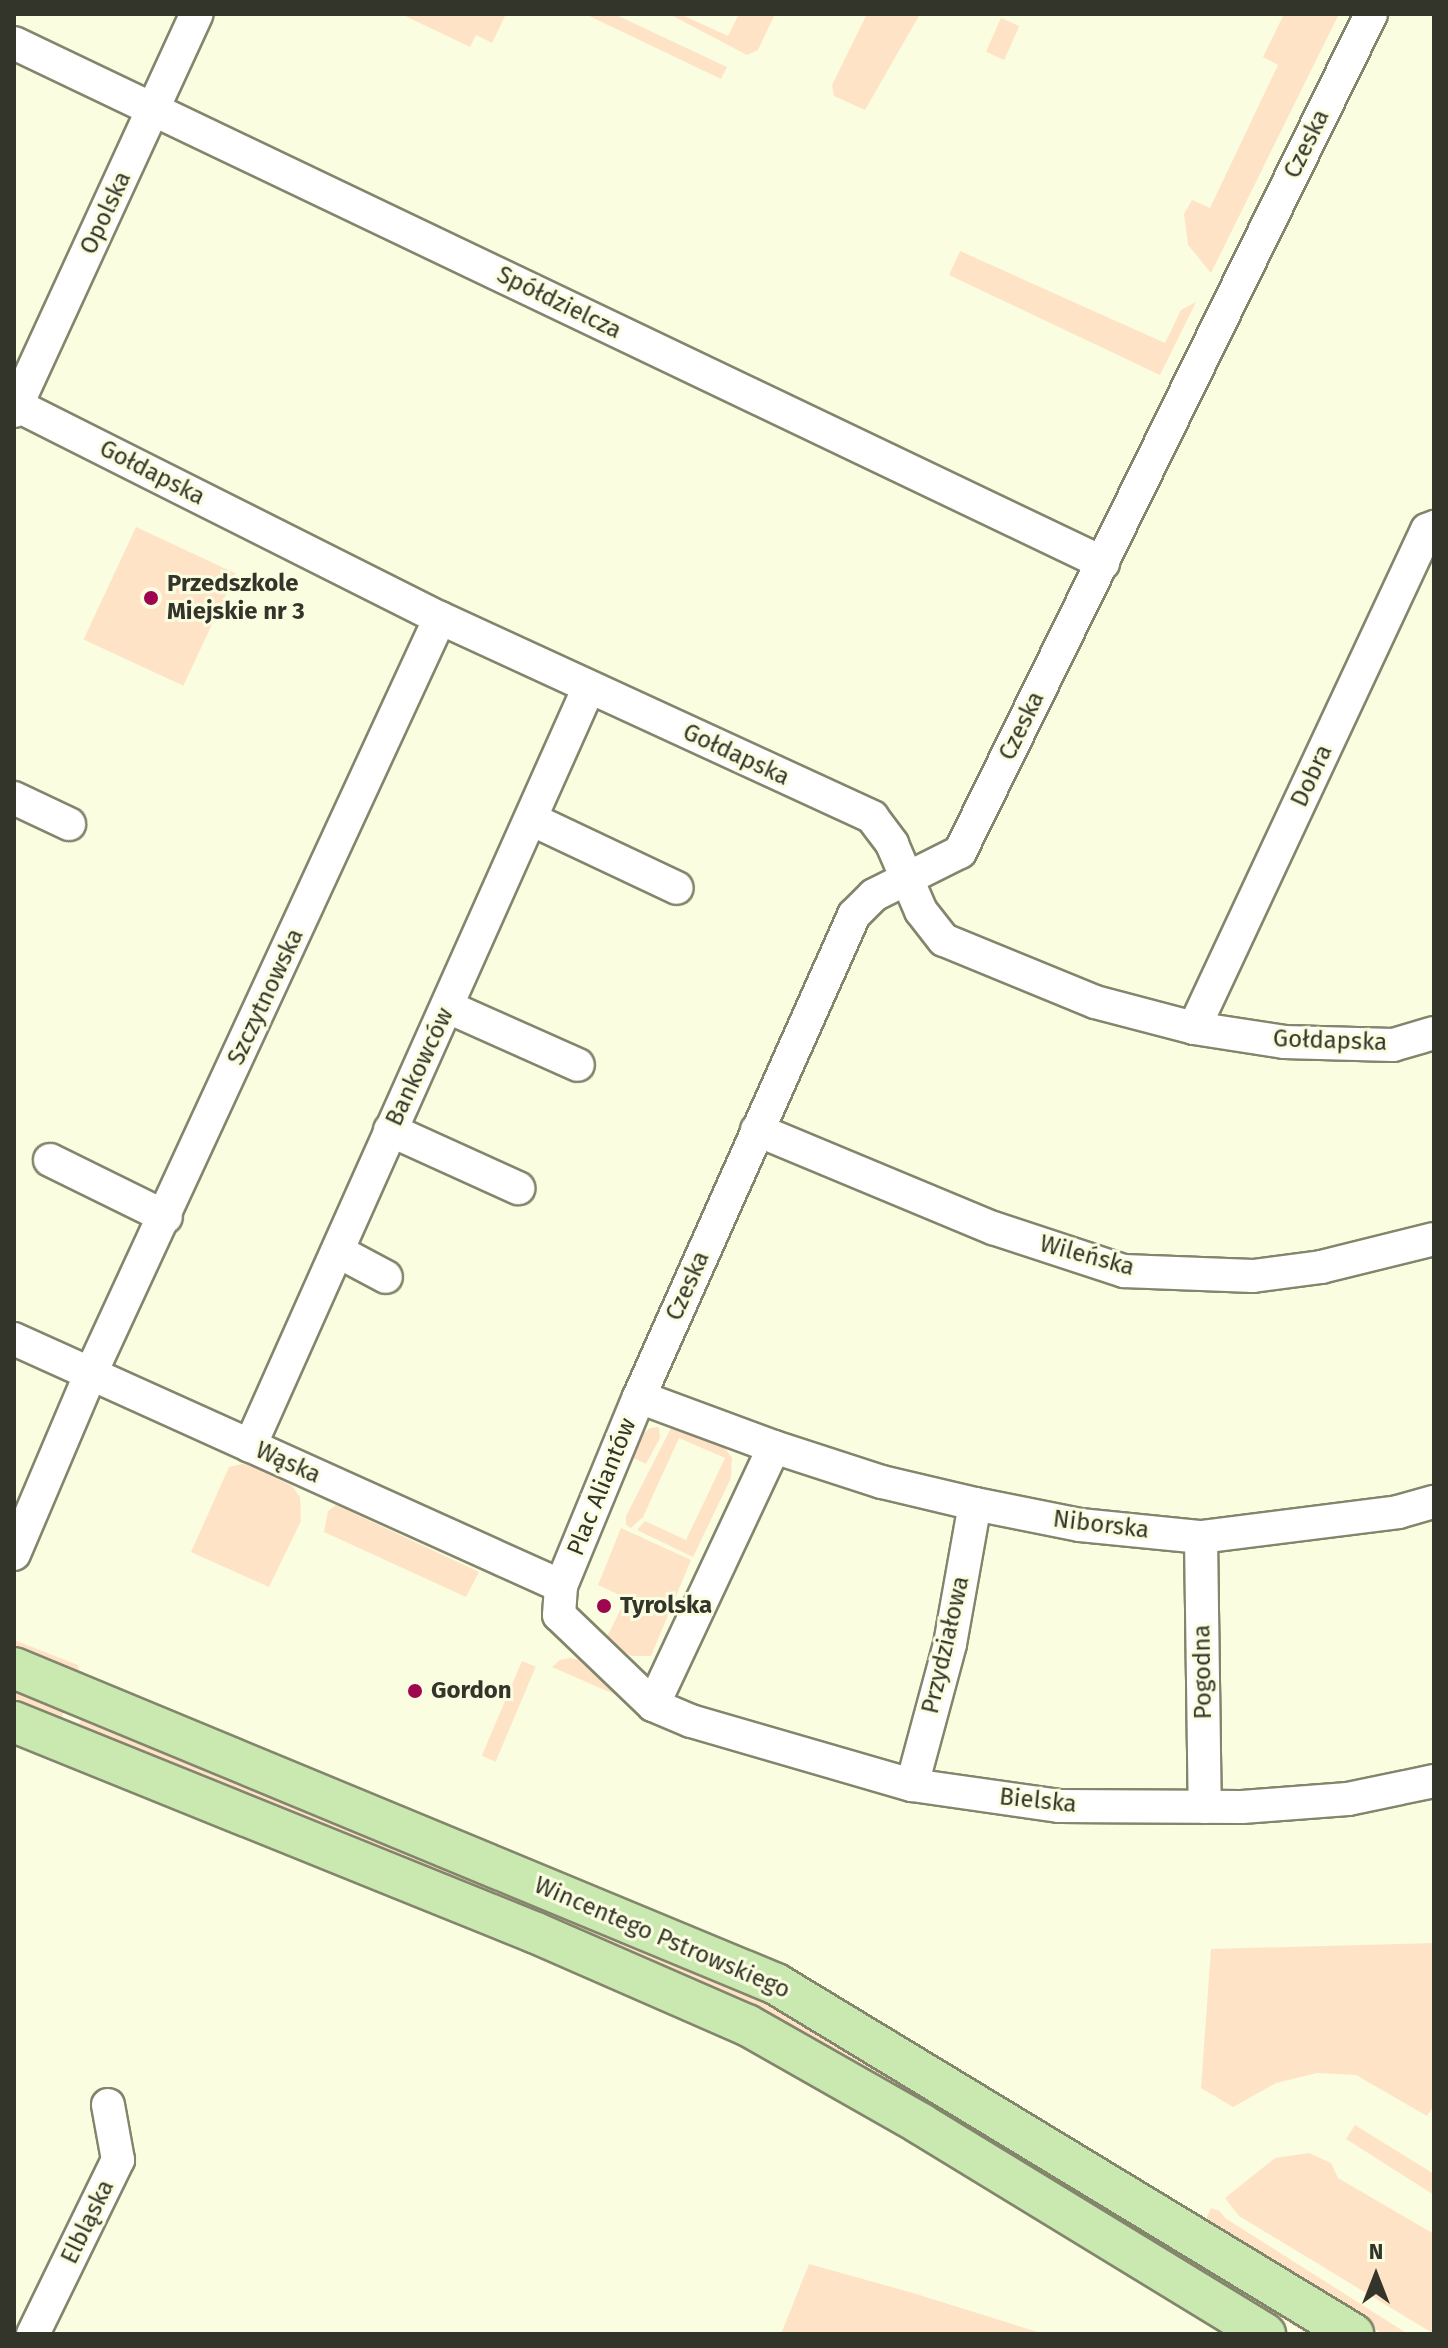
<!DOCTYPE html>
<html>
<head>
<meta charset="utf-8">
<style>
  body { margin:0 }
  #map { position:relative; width:1448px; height:2348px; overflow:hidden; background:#fbfde0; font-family:"Fira Sans",sans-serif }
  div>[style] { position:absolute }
  .green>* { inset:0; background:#ffe3c7; transform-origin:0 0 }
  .roads { filter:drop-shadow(2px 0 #83856c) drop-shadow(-2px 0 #83856c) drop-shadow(0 2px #83856c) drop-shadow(0 -2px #83856c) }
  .minor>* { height:32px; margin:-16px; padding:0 16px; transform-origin:16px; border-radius:16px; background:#fff }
  .major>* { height:40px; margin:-20px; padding:0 20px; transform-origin:20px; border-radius:20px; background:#c9e9b1 }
  .dots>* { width:22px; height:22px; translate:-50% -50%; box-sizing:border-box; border:4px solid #fbfde0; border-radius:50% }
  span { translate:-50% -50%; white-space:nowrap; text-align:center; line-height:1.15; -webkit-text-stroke:6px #fbfde0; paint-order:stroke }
  .street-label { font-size:24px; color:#34352a }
  .poi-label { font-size:24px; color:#34352a; font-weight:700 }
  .left { translate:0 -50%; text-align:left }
  .frame { position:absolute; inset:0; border:16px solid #34352a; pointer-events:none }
  .north { position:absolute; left:1336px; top:2236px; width:80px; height:80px; -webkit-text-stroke:6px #fbfde0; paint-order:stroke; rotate:0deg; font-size:22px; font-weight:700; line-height:32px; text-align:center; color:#34352a }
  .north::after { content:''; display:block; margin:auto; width:28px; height:36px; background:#34352a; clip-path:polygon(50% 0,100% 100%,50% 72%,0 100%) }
</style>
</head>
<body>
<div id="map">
  <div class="green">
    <div style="clip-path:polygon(401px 14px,506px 14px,492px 43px,476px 35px,470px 47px)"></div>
    <div style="clip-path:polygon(585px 14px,614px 14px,727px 67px,721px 79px)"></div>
    <div style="clip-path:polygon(669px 14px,680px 14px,728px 36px,739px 14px,775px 14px,758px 50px,747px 55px)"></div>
    <div style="clip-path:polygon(867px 14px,920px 14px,865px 110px,834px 96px,832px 85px)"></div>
    <div style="clip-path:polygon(1284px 14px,1339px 14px,1211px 273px,1188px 245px,1184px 214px,1192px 200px,1210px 208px,1278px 65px,1263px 57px)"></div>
    <div style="left:1001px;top:18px;width:20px;height:37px;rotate:24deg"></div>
    <div style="clip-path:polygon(960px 251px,1165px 343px,1181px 310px,1196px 302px,1160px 375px,949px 275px)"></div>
    <div style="left:136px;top:527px;width:110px;height:124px;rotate:25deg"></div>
    <div style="clip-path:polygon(659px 1427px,660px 1438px,646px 1464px,629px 1456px,639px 1437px,650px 1428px)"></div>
    <div style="clip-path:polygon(683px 1427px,722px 1444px,732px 1458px,731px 1478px,693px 1557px,637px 1530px,645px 1521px,686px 1540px,725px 1458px,679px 1438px,643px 1517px,631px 1528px,626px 1525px,626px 1516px,671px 1428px)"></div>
    <div style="clip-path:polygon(246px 1463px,292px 1486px,300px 1497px,301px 1521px,269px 1587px,191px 1552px,229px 1467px)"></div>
    <div style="clip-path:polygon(336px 1505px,479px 1572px,466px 1597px,324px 1532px,328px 1511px)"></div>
    <div style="clip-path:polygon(621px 1528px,691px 1560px,651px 1656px,632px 1656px,605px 1641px,626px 1598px,598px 1585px)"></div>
    <div style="clip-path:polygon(14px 1640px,78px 1665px,80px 1677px,14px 1653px)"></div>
    <div style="clip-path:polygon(570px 1658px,585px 1661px,630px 1701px,552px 1667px,560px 1660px)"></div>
    <div style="left:522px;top:1661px;width:15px;height:103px;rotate:23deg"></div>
    <div style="clip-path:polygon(14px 1686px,64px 1707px,61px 1724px,14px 1705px)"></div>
    <div style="left:83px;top:1714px;width:500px;height:18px;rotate:22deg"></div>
    <div style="clip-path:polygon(577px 1914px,762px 1995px,1326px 2334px,1307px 2334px,1263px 2306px,1205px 2280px,571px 1930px)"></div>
    <div style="clip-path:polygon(1434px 1943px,1434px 2106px,1427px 2116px,1356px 2075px,1317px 2073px,1276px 2083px,1233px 2107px,1201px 2088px,1211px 1949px)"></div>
    <div style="clip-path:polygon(1355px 2125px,1434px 2174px,1434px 2195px,1346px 2139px)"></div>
    <div style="clip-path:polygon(1309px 2153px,1331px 2163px,1338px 2178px,1434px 2234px,1434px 2334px,1239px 2216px,1225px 2198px,1275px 2158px)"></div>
    <div style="clip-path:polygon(1211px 2208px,1220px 2211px,1225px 2218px,1408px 2334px,1383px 2334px,1208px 2225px,1206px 2219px)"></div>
    <div style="clip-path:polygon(809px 2264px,913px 2293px,1044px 2334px,781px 2334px)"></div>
  </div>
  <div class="roads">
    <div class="minor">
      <div style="left:14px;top:43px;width:1207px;rotate:25.52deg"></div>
      <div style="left:14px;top:404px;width:477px;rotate:26.7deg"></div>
      <div style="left:440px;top:618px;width:476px;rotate:24.7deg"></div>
      <div style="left:872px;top:817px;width:34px;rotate:53deg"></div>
      <div style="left:892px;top:844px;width:73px;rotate:66.6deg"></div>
      <div style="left:921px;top:911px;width:37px;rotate:52deg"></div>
      <div style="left:944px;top:940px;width:163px;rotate:22.3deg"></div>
      <div style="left:1095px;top:1002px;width:102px;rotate:14.7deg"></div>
      <div style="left:1194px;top:1028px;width:91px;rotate:8.8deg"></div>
      <div style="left:1284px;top:1042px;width:109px;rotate:1.6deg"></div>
      <div style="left:1393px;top:1045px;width:43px;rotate:-16.3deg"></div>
      <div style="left:14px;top:411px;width:437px;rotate:-65.3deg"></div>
      <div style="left:14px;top:798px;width:61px;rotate:25.3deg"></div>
      <div style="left:531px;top:819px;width:161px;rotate:25.3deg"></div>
      <div style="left:448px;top:1007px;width:142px;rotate:24deg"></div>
      <div style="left:1194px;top:1028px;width:550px;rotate:-64.93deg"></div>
      <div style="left:1427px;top:530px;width:8px;rotate:-23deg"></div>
      <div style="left:390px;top:1130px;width:141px;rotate:24.4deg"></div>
      <div style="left:757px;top:1130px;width:256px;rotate:22.6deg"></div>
      <div style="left:993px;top:1228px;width:138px;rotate:18.2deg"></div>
      <div style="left:1124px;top:1271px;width:129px;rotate:2.2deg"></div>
      <div style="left:1253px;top:1276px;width:69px;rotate:-7.5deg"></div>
      <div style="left:1321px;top:1267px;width:116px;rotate:-13.9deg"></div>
      <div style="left:50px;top:1160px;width:129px;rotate:26.2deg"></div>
      <div style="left:339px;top:1252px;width:53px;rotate:28deg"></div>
      <div style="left:14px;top:1339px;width:600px;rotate:24.3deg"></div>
      <div style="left:639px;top:1397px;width:144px;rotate:20.3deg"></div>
      <div style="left:774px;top:1447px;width:285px;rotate:115.1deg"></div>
      <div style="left:653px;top:1705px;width:130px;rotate:-136.2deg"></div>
      <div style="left:559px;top:1615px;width:29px;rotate:-86deg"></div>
      <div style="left:561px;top:1586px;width:204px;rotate:-67.6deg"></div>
      <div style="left:639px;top:1397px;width:528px;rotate:-65.96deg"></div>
      <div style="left:854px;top:915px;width:28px;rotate:-45deg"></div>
      <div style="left:874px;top:895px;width:96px;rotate:-26.6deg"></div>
      <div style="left:960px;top:852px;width:933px;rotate:-63.87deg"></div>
      <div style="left:250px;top:1446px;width:831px;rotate:-65.93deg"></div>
      <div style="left:774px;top:1447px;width:114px;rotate:18deg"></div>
      <div style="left:882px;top:1482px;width:96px;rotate:13.3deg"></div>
      <div style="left:975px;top:1504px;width:107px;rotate:11.3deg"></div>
      <div style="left:1080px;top:1525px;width:122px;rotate:5.7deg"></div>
      <div style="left:1201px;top:1537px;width:199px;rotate:-7.2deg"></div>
      <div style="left:1398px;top:1512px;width:37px;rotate:-16deg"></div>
      <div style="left:1201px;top:1537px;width:270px;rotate:89.2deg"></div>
      <div style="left:14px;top:1554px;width:194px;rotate:-67deg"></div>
      <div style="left:90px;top:1375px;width:834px;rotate:-65.19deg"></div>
      <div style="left:653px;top:1705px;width:41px;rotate:22.8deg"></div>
      <div style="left:691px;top:1721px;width:230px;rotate:16.2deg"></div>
      <div style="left:912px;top:1785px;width:148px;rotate:8.1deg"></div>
      <div style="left:1059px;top:1806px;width:183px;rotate:0.3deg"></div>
      <div style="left:1242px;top:1807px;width:106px;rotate:-4.3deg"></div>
      <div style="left:1348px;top:1799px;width:88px;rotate:-11.8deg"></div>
      <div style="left:912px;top:1785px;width:146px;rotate:-74.9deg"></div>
      <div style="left:950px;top:1644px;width:142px;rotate:-79.9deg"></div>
      <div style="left:33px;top:2334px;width:194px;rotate:-64deg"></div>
      <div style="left:118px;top:2160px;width:56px;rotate:-100.3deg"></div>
    </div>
    <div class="major">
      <div style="left:14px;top:1668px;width:825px;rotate:22.52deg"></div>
      <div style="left:776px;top:1984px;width:675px;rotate:31.24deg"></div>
      <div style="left:14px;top:1722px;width:563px;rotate:22.01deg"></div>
      <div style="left:536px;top:1933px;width:230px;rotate:23.6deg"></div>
      <div style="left:747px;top:2025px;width:200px;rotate:29.6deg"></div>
      <div style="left:921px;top:2124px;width:403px;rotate:31.4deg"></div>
    </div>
  </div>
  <div class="dots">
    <div style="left:151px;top:598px;background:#9e064f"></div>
    <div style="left:604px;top:1606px;background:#9e064f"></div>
    <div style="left:415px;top:1691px;background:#9e064f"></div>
  </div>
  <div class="street-label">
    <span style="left:1307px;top:144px;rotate:-64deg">Czeska</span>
    <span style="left:106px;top:213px;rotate:-65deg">Opolska</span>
    <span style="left:559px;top:303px;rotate:26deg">Spółdzielcza</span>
    <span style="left:152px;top:473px;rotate:27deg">Gołdapska</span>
    <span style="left:1022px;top:726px;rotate:-64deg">Czeska</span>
    <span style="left:736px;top:755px;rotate:25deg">Gołdapska</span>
    <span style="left:1312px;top:776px;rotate:-65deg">Dobra</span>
    <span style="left:266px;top:997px;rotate:-65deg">Szczytnowska</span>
    <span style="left:1330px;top:1041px;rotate:2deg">Gołdapska</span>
    <span style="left:420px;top:1067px;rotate:-65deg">Bankowców</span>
    <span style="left:1087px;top:1256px;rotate:15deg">Wileńska</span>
    <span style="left:688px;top:1286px;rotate:-66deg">Czeska</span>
    <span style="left:288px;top:1463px;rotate:24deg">Wąska</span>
    <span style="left:602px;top:1487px;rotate:-68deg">Plac Aliantów</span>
    <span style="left:1101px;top:1525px;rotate:7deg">Niborska</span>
    <span style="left:946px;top:1645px;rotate:-77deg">Przydziałowa</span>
    <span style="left:1203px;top:1672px;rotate:-91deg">Pogodna</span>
    <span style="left:1038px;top:1801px;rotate:6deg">Bielska</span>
    <span style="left:662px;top:1938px;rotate:23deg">Wincentego Pstrowskiego</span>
    <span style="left:88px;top:2222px;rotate:-64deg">Elbląska</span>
  </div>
  <div class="poi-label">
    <span class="left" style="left:167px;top:598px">Przedszkole<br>Miejskie nr 3</span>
    <span class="left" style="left:620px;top:1606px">Tyrolska</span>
    <span class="left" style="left:431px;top:1691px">Gordon</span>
  </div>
  <div class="frame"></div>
  <div class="north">N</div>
</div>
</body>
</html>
